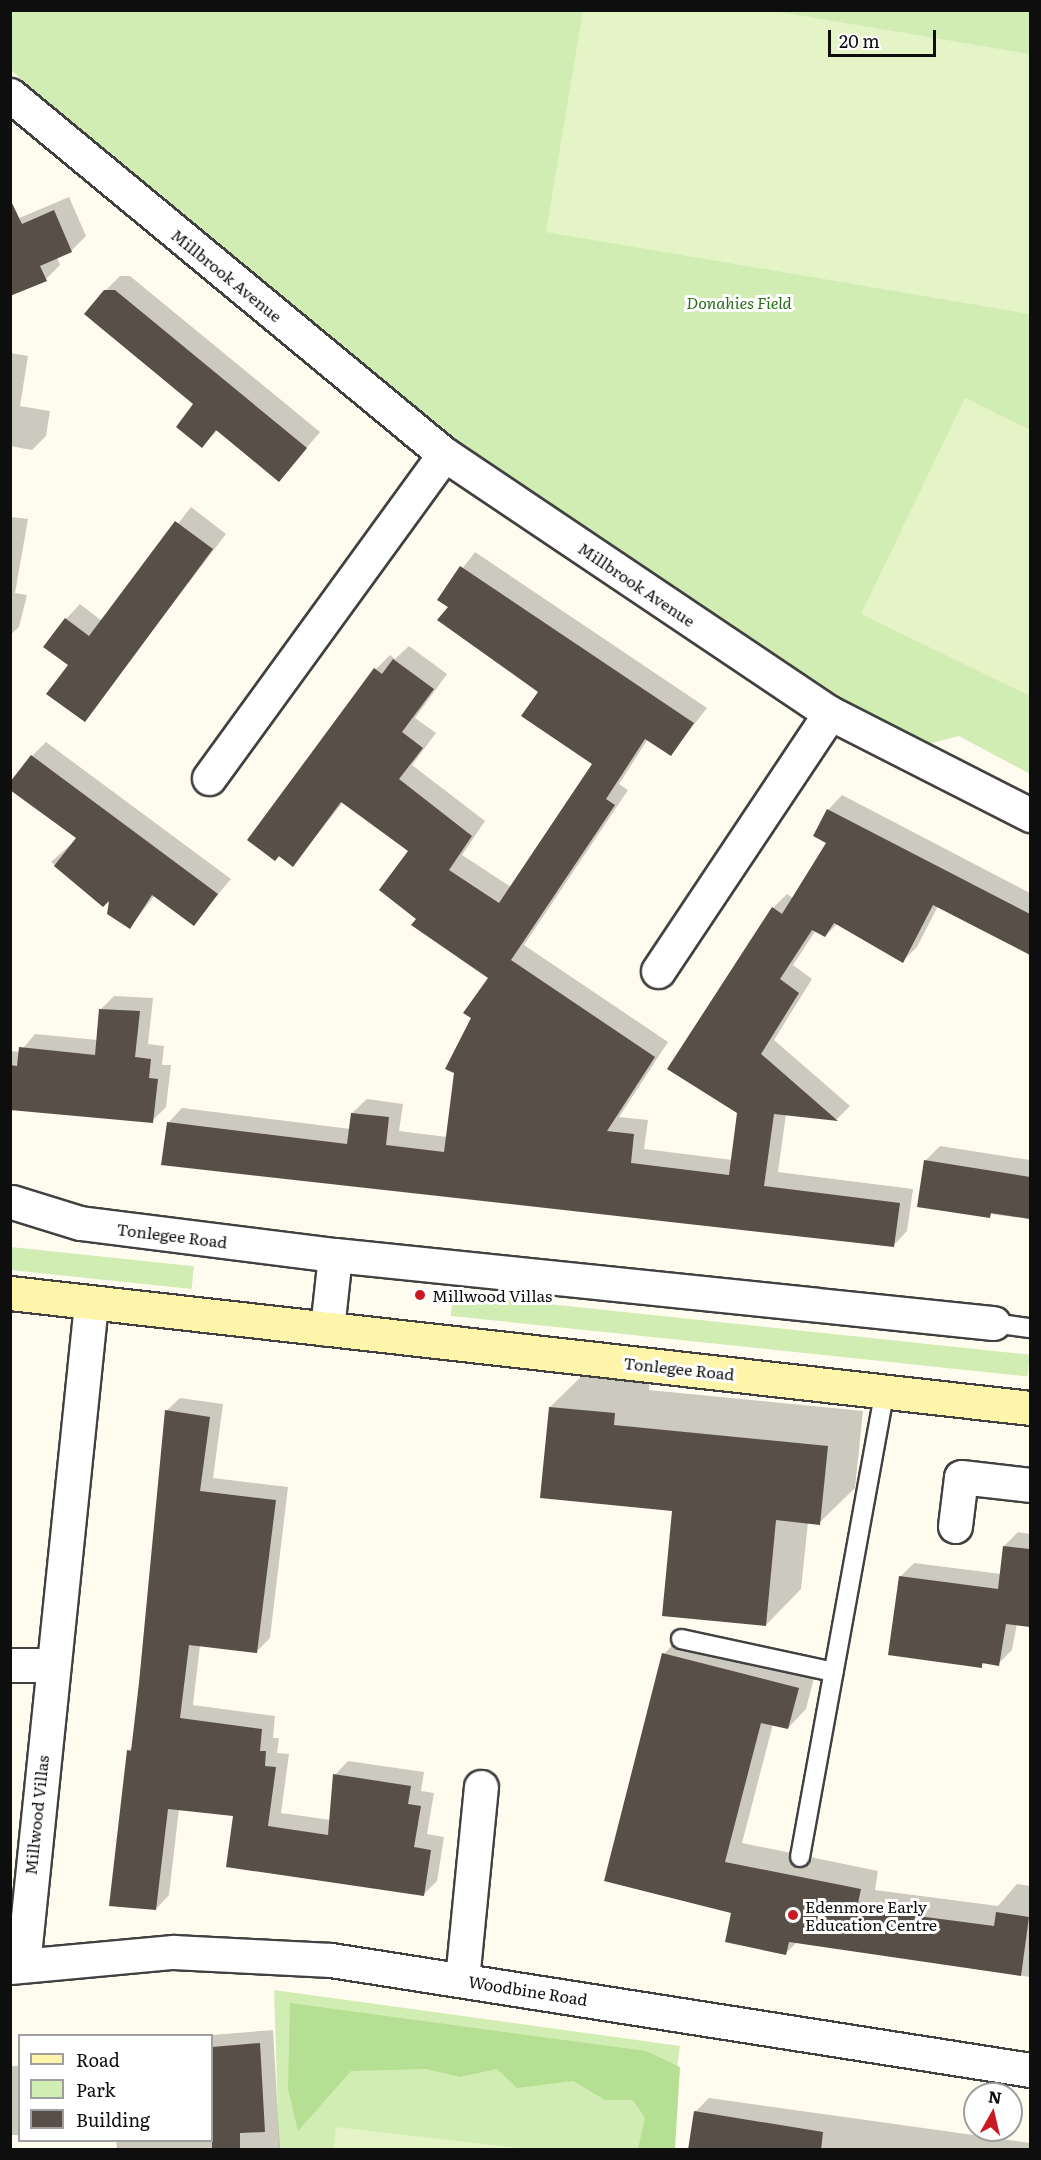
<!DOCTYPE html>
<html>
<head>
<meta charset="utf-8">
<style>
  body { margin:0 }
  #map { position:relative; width:1041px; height:2160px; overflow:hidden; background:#fffcef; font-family:Literata,serif }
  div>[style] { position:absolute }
  .green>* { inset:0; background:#d2edb4; transform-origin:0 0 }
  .forest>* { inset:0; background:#b5df92 }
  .pitch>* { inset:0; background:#e4f4c7 }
  .shadow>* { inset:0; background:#0003; transform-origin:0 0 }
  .building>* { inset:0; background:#584f49 }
  .roads { filter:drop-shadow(2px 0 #414141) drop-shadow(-2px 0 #414141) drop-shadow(0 2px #414141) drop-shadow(0 -2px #414141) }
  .service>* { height:18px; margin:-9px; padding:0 9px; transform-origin:9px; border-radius:9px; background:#fff }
  .minor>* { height:33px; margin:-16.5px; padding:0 16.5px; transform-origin:16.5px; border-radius:16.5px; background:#fff }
  .secondary>* { height:33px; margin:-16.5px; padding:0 16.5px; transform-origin:16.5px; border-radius:16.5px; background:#fff5aa }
  .dots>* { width:16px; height:16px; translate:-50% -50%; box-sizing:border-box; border:3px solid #fff; border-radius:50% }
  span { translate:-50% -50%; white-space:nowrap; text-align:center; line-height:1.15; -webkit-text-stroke:6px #fff; paint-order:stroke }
  .street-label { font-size:16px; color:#0e0e0e }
  .park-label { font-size:16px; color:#2a6c18; font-style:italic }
  .poi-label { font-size:16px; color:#0e0e0e }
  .left { translate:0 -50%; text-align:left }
  .frame { position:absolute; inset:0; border:12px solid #0e0e0e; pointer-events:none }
  .legend { position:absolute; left:18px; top:2034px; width:195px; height:108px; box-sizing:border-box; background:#fff; border:2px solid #9f9f9f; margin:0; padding:8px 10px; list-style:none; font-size:18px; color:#0e0e0e }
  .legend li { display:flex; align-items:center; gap:12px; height:30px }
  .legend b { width:30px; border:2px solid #9f9f9f }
  .north { position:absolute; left:963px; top:2082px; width:60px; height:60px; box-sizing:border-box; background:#fff; border:2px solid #9f9f9f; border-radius:50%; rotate:8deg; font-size:16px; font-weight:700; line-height:24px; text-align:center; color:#0e0e0e }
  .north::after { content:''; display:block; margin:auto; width:21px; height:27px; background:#ca1923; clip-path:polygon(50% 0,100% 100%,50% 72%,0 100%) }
  .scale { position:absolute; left:828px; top:30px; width:108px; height:27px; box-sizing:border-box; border:3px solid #0e0e0e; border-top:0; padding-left:8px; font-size:18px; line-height:21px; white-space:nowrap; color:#0e0e0e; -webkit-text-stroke:4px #fff; paint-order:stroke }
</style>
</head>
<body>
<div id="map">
  <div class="green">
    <div style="clip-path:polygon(11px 11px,1030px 11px,1030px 774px,959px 736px,905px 750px,445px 454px,11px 70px)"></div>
    <div style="left:11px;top:1247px;width:184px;height:23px;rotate:6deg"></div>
    <div style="left:453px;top:1294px;width:580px;height:22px;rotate:6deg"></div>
    <div style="clip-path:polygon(274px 1990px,680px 2046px,665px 2149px,279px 2149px)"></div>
  </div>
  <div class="forest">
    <div style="clip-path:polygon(290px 2003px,646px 2051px,680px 2067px,675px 2149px,638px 2149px,645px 2118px,633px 2100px,605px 2100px,573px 2081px,517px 2088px,497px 2069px,460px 2077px,426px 2069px,351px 2071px,298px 2131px,288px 2089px)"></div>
  </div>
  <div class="pitch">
    <div style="clip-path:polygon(583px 11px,773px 11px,1030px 54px,1030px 314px,546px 232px)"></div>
    <div style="clip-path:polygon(965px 398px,1030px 430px,1030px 696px,861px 614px)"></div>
    <div style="clip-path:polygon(336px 2127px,528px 2149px,334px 2149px)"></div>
  </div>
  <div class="shadow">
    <div style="clip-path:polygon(69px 197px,86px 236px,71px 251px,57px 257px,60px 265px,46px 279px,10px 222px)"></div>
    <div style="clip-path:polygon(120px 276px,130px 276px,320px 432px,279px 480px,218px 430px,202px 446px,195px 404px,105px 291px)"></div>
    <div style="clip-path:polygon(10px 353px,28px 356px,20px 406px,50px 411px,46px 436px,32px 450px,10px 446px)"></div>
    <div style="clip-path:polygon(191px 507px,226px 534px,84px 720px,70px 665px,66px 619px,80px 604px,102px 621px)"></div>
    <div style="clip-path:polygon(10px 517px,28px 519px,15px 593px,27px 595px,19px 627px,10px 635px)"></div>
    <div style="clip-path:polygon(475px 552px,707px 708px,671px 754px,648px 739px,619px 784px,628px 790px,524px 945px,668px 1042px,619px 1117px,648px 1120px,644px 1149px,733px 1160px,773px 908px,787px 894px,794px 899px,828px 843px,815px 836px,828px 810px,842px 795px,1030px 893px,1030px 954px,938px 906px,917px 947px,903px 961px,838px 923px,825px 936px,816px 930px,793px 965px,812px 979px,774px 1040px,850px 1106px,837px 1119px,786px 1114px,778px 1172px,913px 1189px,907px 1231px,893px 1246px,168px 1123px,182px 1108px,351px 1129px,352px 1113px,367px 1099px,403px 1104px,399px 1131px,447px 1137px,473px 1018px,490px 977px,418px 918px,410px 851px,343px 802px,293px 865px,249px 840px,376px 669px,390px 655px,395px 659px,409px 646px,447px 674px,415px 718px,436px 733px,412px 765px,485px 821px,462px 855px,511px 887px,594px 763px,540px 691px,439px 599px)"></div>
    <div style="clip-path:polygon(46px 742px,231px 879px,193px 924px,155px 895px,130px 927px,110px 898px,103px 905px,51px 862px,78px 838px,32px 756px)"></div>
    <div style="clip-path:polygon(114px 996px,153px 998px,148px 1044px,164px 1046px,162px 1065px,171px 1065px,166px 1107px,152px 1121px,10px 1108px,10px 1051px,20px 1052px,35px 1034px,98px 1040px,100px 1010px)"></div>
    <div style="clip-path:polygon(940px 1146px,1030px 1160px,1030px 1219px,918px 1205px,925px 1161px)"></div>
    <div style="clip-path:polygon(586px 1372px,650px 1378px,649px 1390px,863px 1411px,855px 1488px,819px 1523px,808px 1522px,801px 1589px,766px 1625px,674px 1509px,550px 1407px)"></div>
    <div style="clip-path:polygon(180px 1398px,223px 1404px,213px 1478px,288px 1487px,270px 1638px,257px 1651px,200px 1645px,193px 1705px,275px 1716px,273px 1738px,279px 1738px,277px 1753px,289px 1754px,281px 1813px,331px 1820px,335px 1775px,348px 1761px,424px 1772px,421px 1791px,434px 1793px,427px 1834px,444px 1837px,437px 1881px,424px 1894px,235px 1815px,179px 1809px,169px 1895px,156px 1909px,128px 1751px,133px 1746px,166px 1411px)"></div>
    <div style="clip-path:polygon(1018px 1532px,1030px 1534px,1030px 1624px,1017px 1623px,1012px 1650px,998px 1664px,986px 1662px,981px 1666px,900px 1577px,914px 1563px,1001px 1574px,1004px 1546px)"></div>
    <div style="clip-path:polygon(682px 1635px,816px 1670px,806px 1709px,788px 1728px,773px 1724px,742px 1843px,878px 1871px,875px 1890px,998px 1906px,1017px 1884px,1030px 1886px,1030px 1977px,798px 1941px,786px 1953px,733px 1912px,664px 1654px)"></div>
    <div style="clip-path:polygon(273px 2030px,280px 2150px,117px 2150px,116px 2140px,212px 2140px,212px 2036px,200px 2036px)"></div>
    <div style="left:20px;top:2066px;width:69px;height:10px;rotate:90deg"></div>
    <div style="clip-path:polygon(709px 2098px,1030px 2143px,1030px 2150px,690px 2150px,695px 2112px)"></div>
  </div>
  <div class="building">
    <div style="clip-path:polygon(10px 199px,22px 224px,54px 210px,72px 252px,40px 266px,47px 281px,10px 296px)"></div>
    <div style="clip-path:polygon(104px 290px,115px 290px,307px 448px,279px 482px,216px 430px,202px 448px,176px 427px,193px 404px,84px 314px)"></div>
    <div style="clip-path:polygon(175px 521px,213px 549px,85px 722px,46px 694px,68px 665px,43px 647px,65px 618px,89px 636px)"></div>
    <div style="clip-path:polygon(460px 566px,694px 723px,671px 756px,645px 739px,606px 799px,615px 805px,511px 960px,655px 1057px,607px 1131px,634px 1134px,631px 1163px,729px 1175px,737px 1113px,667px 1069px,772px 907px,782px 914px,826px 843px,813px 836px,827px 809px,1030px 914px,1030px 955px,933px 905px,903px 963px,834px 923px,825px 937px,812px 930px,780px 979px,799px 993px,761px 1054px,838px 1121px,774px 1114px,764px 1186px,900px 1203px,894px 1247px,161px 1165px,167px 1122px,347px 1144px,351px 1113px,389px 1117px,386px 1145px,444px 1152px,454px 1073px,445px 1069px,471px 1018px,463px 1013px,488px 978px,411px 925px,416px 919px,379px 890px,408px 851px,341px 802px,293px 867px,279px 856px,275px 861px,247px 840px,374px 668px,382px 674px,393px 659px,434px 689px,402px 732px,423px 748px,399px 779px,472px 836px,449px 870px,499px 903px,592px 764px,521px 716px,538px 692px,437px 620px,448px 607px,437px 600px)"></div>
    <div style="clip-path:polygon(31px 755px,218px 894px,194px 926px,152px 895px,130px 929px,107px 914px,109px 901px,103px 907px,54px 866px,76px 838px,10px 790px,10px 782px)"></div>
    <div style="clip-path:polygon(99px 1009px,140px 1011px,135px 1057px,151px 1059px,149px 1078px,158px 1079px,153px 1123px,10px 1110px,10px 1065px,17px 1066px,19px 1047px,95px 1055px)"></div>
    <div style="clip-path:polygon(924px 1160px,1030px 1177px,1030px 1219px,991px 1213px,990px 1218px,917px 1207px)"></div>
    <div style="clip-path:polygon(549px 1407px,615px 1413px,614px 1425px,828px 1446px,820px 1525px,776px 1520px,766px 1626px,662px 1616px,672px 1511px,540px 1498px)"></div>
    <div style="clip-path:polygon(165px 1410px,210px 1417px,200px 1491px,276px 1500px,257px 1653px,189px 1645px,180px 1718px,262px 1729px,260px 1751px,266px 1751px,265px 1766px,276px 1767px,268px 1826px,328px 1835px,333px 1774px,411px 1786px,408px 1804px,421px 1806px,414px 1847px,431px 1850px,424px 1896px,226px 1867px,233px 1816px,168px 1809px,156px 1910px,109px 1906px,127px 1750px,131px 1751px,139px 1683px)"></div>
    <div style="clip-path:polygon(1003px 1546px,1030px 1549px,1030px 1627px,1006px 1624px,999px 1666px,982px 1663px,982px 1668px,888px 1655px,899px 1576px,998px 1589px)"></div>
    <div style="clip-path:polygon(662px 1653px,799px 1688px,788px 1729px,761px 1723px,725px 1862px,861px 1889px,857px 1908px,994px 1926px,996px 1912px,1029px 1917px,1021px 1976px,789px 1942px,786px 1955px,725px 1942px,731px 1913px,604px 1881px)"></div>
    <div style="clip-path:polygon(260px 2043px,265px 2132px,240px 2133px,240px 2150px,212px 2150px,212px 2047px)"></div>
    <div style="clip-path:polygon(694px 2111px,823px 2132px,821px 2150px,688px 2150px)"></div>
  </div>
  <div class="roads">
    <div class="service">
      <div style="left:993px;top:1323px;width:37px;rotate:8deg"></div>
      <div style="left:681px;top:1639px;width:156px;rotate:12.2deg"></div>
      <div style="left:800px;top:1857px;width:474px;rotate:-79.7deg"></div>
    </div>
    <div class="minor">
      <div style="left:10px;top:95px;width:563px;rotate:39.6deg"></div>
      <div style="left:444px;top:454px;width:465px;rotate:33.9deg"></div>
      <div style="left:830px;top:713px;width:225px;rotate:27deg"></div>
      <div style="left:209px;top:778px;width:400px;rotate:-54deg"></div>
      <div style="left:658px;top:971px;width:310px;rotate:-56.3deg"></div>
      <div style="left:12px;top:1202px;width:71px;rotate:17.2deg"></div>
      <div style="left:80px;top:1223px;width:257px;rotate:7.2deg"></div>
      <div style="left:335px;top:1255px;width:662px;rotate:5.9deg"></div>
      <div style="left:327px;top:1329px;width:74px;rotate:-83.8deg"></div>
      <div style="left:955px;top:1526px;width:49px;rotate:-83deg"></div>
      <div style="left:961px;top:1477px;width:69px;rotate:6.6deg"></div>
      <div style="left:10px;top:1665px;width:41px"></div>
      <div style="left:23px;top:1965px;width:664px;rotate:-84.13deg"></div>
      <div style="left:10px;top:1967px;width:164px;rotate:-5.3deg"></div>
      <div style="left:173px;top:1952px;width:158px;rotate:2.9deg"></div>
      <div style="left:331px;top:1960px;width:708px;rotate:8.94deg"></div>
      <div style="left:462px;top:1980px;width:194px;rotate:-84.4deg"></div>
    </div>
    <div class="secondary">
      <div style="left:10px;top:1293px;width:1026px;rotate:6.43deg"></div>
    </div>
  </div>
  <div class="dots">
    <div style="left:420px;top:1295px;background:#ca1923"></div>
    <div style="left:793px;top:1915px;background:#ca1923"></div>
  </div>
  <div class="street-label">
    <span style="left:227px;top:275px;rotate:39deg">Millbrook Avenue</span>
    <span style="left:637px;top:584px;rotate:34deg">Millbrook Avenue</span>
    <span style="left:172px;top:1235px;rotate:7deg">Tonlegee Road</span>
    <span style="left:679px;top:1368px;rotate:6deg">Tonlegee Road</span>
    <span style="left:36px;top:1815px;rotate:-84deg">Millwood Villas</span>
    <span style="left:528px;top:1990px;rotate:9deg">Woodbine Road</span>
  </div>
  <div class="park-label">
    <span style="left:739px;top:302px">Donahies Field</span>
  </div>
  <div class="poi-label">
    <span class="left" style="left:432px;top:1295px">Millwood Villas</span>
    <span class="left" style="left:805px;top:1915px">Edenmore Early<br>Education Centre</span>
  </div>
  <div class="frame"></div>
  <ul class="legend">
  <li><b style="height:8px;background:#fff5aa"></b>Road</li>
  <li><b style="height:16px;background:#d2edb4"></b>Park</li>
  <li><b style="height:16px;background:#584f49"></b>Building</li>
  </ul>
  <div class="north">N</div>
  <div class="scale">20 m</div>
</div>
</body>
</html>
